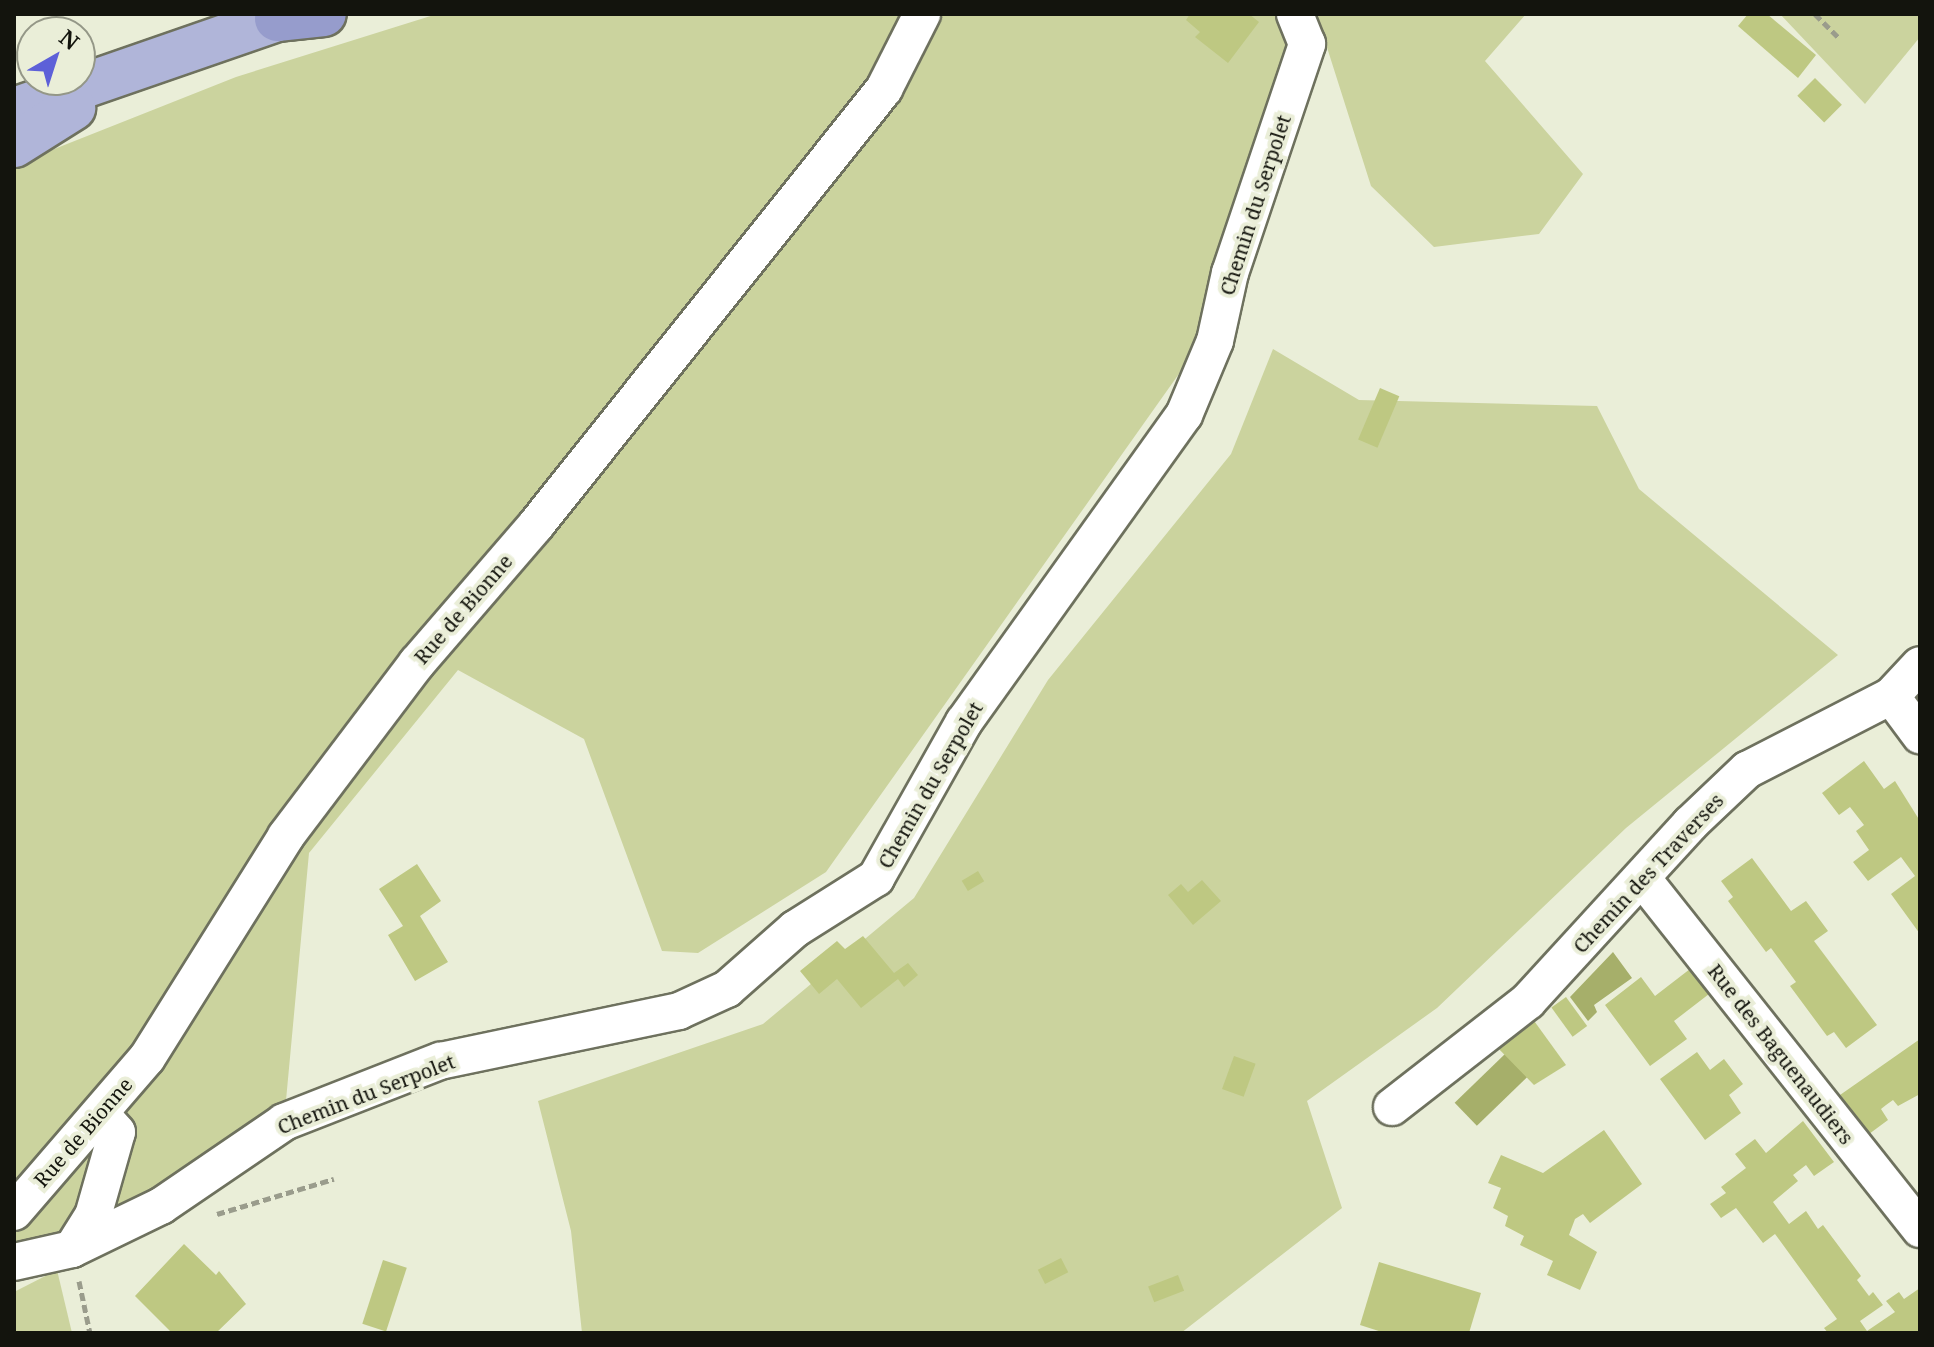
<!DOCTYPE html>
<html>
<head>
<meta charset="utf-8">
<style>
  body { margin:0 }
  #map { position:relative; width:1934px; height:1347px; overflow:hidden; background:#eaeed8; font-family:"Noto Serif",serif }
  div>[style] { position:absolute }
  .green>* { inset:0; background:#cbd39e }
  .water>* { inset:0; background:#a6af6a; transform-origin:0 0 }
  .building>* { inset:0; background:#bec882; transform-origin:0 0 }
  .path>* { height:5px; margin-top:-2.5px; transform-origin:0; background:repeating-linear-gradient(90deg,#9a9c8c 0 8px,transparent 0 12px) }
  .roads { filter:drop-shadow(2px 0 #6e715e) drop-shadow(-2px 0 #6e715e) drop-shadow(0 2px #6e715e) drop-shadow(0 -2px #6e715e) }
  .minor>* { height:36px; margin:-18px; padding:0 18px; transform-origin:18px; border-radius:18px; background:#fff }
  .primary>* { height:44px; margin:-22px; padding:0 22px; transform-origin:22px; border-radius:22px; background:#b0b5d9 }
  .trunk>* { height:44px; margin:-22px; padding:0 22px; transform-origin:22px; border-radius:22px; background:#969ccc }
  span { translate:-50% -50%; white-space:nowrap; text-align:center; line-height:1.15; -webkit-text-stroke:8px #eaeed8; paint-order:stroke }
  .street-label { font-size:20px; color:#13140d }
  .frame { position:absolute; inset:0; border:16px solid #13140d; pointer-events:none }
  .north { position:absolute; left:16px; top:16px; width:80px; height:80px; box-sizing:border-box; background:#eaeed8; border:2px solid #949787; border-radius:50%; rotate:39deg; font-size:22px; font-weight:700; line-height:32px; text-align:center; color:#13140d }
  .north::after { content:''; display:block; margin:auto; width:28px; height:36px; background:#5d60d8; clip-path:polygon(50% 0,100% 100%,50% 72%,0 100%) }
</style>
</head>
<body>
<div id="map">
  <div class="green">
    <div style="clip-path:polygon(437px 14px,1526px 14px,1485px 61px,1583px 174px,1539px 234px,1434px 247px,1371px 186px,1324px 38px,1227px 306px,826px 872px,698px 953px,662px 951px,584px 739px,458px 670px,309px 853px,284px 1122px,14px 1269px,14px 165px,236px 77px)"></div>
    <div style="clip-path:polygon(1780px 14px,1920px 14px,1920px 37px,1865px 104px)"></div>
    <div style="clip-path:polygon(1273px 349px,1359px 400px,1597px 406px,1639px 489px,1838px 655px,1626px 828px,1437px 1008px,1307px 1101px,1342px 1208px,1181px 1333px,582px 1333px,571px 1231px,538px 1101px,763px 1024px,914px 898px,1048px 680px,1231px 454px)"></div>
    <div style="clip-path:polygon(57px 1270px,72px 1333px,14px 1333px,14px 1292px)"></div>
  </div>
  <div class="water">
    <div style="clip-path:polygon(1613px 952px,1632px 978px,1594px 1005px,1597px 1012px,1588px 1021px,1570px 997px)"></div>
    <div style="left:1505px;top:1054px;width:32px;height:70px;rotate:46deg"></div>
  </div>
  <div class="building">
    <div style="clip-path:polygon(1190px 14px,1249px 14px,1259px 22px,1228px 63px,1195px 37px,1200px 32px,1186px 20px)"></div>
    <div style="clip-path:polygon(1748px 14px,1767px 14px,1816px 55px,1798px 78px,1738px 26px)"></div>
    <div style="left:1815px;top:78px;width:38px;height:25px;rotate:45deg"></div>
    <div style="left:1380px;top:388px;width:21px;height:56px;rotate:23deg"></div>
    <div style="clip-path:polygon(1864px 761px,1884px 789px,1895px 781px,1920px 821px,1920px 934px,1891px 894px,1915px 876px,1901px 857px,1868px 881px,1853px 862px,1869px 850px,1856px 831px,1864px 825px,1850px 807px,1839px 815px,1822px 793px)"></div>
    <div style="clip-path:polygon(1752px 858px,1791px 911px,1806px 901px,1828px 931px,1814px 941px,1877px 1025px,1846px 1048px,1834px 1032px,1827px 1036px,1790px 986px,1796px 982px,1771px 948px,1766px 952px,1728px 901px,1733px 897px,1721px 881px)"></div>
    <div style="clip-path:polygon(417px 864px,441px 901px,420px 916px,448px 962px,415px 981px,388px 935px,403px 926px,379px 889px)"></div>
    <div style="left:978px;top:871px;width:12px;height:19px;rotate:59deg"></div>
    <div style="clip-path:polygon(1202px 880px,1221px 901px,1193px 925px,1168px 895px,1181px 884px,1188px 892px)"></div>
    <div style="clip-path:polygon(863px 936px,894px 973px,908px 963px,918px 975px,904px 987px,898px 979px,861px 1008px,837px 979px,819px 994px,800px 971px,837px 941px,845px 949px)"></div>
    <div style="clip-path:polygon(1690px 969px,1709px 994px,1674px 1021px,1687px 1039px,1650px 1066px,1605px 1005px,1641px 977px,1655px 996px)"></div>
    <div style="left:1566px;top:997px;width:36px;height:18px;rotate:54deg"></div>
    <div style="clip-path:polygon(1532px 1018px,1566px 1065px,1534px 1085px,1494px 1044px)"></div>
    <div style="clip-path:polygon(1920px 1039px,1920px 1094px,1898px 1106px,1893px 1100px,1886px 1105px,1881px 1109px,1888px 1120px,1869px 1134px,1840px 1095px)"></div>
    <div style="clip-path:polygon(1697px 1052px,1710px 1070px,1724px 1059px,1743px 1084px,1729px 1095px,1741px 1113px,1705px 1140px,1660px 1079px)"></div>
    <div style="left:1234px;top:1056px;width:23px;height:35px;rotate:20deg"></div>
    <div style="clip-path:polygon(1803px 1121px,1834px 1162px,1814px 1176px,1806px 1165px,1793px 1175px,1798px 1181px,1773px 1202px,1789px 1224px,1806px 1211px,1818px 1229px,1823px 1225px,1861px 1276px,1857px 1280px,1869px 1296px,1873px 1292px,1883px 1305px,1860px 1321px,1867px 1331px,1895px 1312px,1886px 1301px,1899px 1292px,1904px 1299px,1920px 1288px,1920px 1333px,1828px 1333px,1824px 1328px,1837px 1319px,1775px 1234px,1763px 1243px,1736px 1208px,1721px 1218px,1710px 1204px,1726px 1193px,1721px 1187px,1746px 1168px,1735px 1154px,1755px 1139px,1766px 1153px)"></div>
    <div style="clip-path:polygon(1604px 1130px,1642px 1184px,1590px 1223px,1583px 1214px,1575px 1219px,1569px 1235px,1597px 1252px,1580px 1290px,1547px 1275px,1553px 1261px,1520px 1245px,1524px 1236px,1505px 1226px,1508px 1216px,1493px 1208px,1501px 1188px,1488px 1183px,1501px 1155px,1543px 1173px)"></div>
    <div style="clip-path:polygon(184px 1244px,216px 1275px,219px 1271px,246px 1304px,216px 1333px,172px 1333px,135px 1296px)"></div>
    <div style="left:1061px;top:1258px;width:16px;height:26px;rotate:63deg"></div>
    <div style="left:383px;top:1260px;width:25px;height:67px;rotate:18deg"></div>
    <div style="clip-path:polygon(1379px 1262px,1481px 1293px,1469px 1333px,1385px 1333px,1360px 1325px)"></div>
    <div style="left:1178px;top:1275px;width:17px;height:32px;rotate:69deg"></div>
  </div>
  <div class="path">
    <div style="left:1815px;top:14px;width:33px;rotate:45deg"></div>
    <div style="left:217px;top:1214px;width:122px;rotate:-16.7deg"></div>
    <div style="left:79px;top:1281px;width:53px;rotate:78.1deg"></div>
  </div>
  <div class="roads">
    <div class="minor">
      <div style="left:1891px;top:696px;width:49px;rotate:53.4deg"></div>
      <div style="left:1642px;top:878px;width:448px;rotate:51.6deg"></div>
      <div style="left:1392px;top:1107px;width:172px;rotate:-37.9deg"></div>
      <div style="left:1528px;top:1001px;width:240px;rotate:-47.5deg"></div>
      <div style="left:1690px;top:824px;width:79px;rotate:-43.5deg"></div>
      <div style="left:1747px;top:770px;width:162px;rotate:-27.2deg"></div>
      <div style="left:1891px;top:696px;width:42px;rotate:-46.9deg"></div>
      <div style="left:14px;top:1212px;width:203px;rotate:-49.2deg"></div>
      <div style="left:147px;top:1058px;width:262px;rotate:-57.9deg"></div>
      <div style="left:286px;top:836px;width:217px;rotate:-52.9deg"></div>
      <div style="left:417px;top:663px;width:182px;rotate:-49.2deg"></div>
      <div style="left:536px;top:525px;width:558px;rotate:-51.4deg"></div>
      <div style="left:884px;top:89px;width:84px;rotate:-63.1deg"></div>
      <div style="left:72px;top:1249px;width:39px;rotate:-58deg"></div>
      <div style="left:93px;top:1216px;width:87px;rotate:-74.1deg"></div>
      <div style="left:117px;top:1132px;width:25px;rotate:-132deg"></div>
      <div style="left:14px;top:1262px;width:59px;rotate:-12.6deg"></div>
      <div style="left:72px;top:1249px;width:99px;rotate:-25.8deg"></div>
      <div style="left:161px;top:1206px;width:149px;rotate:-34.3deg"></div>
      <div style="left:284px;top:1122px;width:168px;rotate:-21.4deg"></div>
      <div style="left:440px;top:1061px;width:244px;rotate:-11.8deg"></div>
      <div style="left:679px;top:1011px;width:53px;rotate:-24.6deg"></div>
      <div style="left:727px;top:989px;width:91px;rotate:-41.4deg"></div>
      <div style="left:795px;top:929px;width:96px;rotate:-32.2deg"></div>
      <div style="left:876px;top:878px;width:179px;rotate:-60.6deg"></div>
      <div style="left:964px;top:722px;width:378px;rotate:-54.4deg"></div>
      <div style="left:1184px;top:415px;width:80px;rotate:-67.3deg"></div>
      <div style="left:1215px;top:341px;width:70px;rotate:-77.6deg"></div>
      <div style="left:1230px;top:273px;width:242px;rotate:-71.4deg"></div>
      <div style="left:1307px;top:44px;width:32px;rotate:-112deg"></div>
    </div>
    <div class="primary">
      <div style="left:14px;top:110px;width:293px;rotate:-19.1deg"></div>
      <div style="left:14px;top:145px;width:70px;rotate:-32.1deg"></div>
    </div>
    <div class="trunk">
      <div style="left:277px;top:19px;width:47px;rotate:-6.1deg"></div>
    </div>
  </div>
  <div class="street-label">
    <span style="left:1255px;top:205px;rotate:-72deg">Chemin du Serpolet</span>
    <span style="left:463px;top:609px;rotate:-49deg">Rue de Bionne</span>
    <span style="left:930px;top:785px;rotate:-60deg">Chemin du Serpolet</span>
    <span style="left:1648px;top:873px;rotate:-47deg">Chemin des Traverses</span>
    <span style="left:1781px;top:1054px;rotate:52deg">Rue des Baguenaudiers</span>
    <span style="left:366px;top:1094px;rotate:-21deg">Chemin du Serpolet</span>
    <span style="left:83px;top:1132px;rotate:-49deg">Rue de Bionne</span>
  </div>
  <div class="frame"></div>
  <div class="north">N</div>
</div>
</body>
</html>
